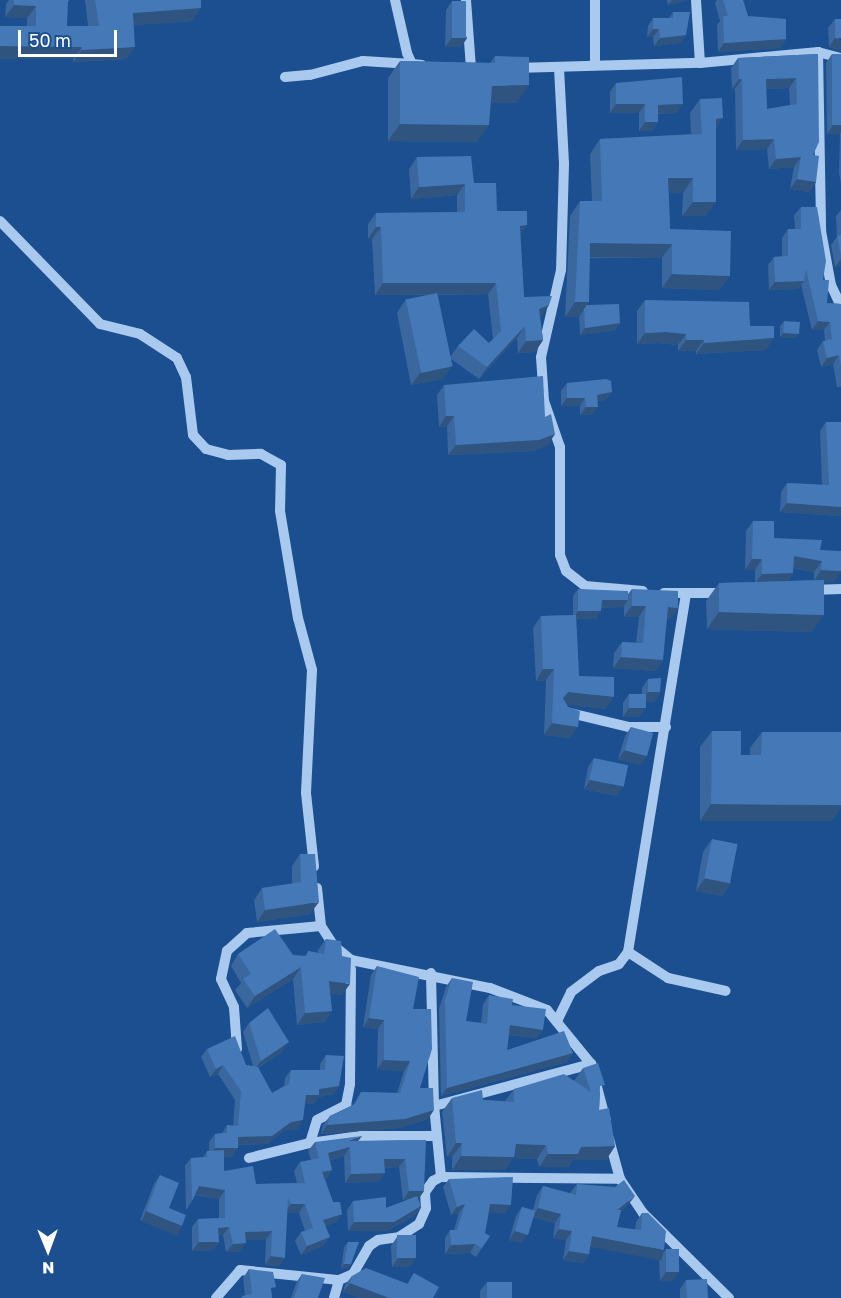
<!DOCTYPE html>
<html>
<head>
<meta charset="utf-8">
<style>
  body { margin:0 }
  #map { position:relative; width:841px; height:1298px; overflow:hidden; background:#1b4f8f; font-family:"Golos Text",sans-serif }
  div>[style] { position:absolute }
  .minor>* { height:10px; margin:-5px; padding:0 5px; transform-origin:5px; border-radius:5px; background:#a9c9ee }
  .wall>* { inset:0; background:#3a679d }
  .shaded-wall>* { inset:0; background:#305480; transform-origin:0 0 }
  .building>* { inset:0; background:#4478b7; transform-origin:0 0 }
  span { translate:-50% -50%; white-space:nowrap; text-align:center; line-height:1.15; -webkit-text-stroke:4.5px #1b4f8f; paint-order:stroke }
  .north { position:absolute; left:18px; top:1220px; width:60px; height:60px; -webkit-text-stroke:4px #1b4f8f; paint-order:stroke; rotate:179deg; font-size:16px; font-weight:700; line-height:24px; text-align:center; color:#fff }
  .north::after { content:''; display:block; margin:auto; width:21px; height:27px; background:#fff; clip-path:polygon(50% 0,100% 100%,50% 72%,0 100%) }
  .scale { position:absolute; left:18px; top:30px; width:99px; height:27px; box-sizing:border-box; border:3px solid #fff; border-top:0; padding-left:8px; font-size:18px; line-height:21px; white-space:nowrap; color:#fff; -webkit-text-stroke:4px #1b4f8f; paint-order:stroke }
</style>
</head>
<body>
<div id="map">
  <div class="minor">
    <div style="left:395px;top:0;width:54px;rotate:77.2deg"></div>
    <div style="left:407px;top:53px;width:12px;rotate:66deg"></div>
    <div style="left:412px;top:64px;width:10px;rotate:6deg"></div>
    <div style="left:466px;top:0;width:68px;rotate:85.8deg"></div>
    <div style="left:696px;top:0;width:63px;rotate:86.4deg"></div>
    <div style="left:818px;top:52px;width:179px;rotate:89deg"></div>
    <div style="left:821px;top:231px;width:55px;rotate:79.5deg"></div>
    <div style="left:831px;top:285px;width:23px;rotate:65deg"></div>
    <div style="left:595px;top:65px;width:65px;rotate:-90deg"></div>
    <div style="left:516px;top:68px;width:184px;rotate:-1.6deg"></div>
    <div style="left:700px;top:63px;width:119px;rotate:-5.3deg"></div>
    <div style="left:818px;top:52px;width:24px;rotate:15deg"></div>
    <div style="left:559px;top:68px;width:96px;rotate:87deg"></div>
    <div style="left:564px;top:164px;width:106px;rotate:91.6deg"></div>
    <div style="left:561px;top:270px;width:89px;rotate:102.9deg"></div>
    <div style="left:541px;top:357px;width:44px;rotate:86.1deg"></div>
    <div style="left:544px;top:401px;width:49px;rotate:70.8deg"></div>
    <div style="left:560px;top:447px;width:108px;rotate:90deg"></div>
    <div style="left:560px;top:555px;width:17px;rotate:69deg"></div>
    <div style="left:566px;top:571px;width:24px;rotate:38deg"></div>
    <div style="left:585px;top:586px;width:58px;rotate:4.9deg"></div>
    <div style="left:285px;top:77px;width:25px;rotate:-5deg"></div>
    <div style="left:310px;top:75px;width:55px;rotate:-14.8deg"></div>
    <div style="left:363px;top:61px;width:49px;rotate:3.5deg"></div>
    <div style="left:0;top:221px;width:144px;rotate:45.8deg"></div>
    <div style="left:100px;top:324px;width:41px;rotate:14deg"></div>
    <div style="left:140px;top:334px;width:44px;rotate:33deg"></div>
    <div style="left:177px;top:358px;width:21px;rotate:65deg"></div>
    <div style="left:186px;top:377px;width:58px;rotate:83.1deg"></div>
    <div style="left:193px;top:435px;width:19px;rotate:47deg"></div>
    <div style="left:206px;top:449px;width:23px;rotate:15deg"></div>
    <div style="left:228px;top:455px;width:33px;rotate:-2deg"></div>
    <div style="left:261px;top:454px;width:23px;rotate:29deg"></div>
    <div style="left:281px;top:465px;width:46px;rotate:91.2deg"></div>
    <div style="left:280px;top:511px;width:109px;rotate:80.5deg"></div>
    <div style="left:298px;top:618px;width:54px;rotate:74.9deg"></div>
    <div style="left:312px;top:670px;width:123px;rotate:92.8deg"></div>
    <div style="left:306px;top:793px;width:74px;rotate:83.8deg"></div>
    <div style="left:811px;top:590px;width:30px;rotate:-2deg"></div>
    <div style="left:664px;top:593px;width:60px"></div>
    <div style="left:566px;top:712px;width:65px;rotate:13.4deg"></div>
    <div style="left:629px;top:727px;width:37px"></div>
    <div style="left:317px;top:888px;width:38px;rotate:84deg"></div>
    <div style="left:321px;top:926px;width:24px;rotate:57deg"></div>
    <div style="left:334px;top:946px;width:22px;rotate:39deg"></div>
    <div style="left:351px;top:960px;width:142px;rotate:11.4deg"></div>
    <div style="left:490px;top:988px;width:61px;rotate:21.1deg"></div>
    <div style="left:547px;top:1010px;width:70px;rotate:50.8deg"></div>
    <div style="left:591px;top:1064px;width:59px;rotate:75.3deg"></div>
    <div style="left:628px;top:952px;width:48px;rotate:33deg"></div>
    <div style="left:668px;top:978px;width:59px;rotate:12.6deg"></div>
    <div style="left:558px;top:1019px;width:30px;rotate:-64deg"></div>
    <div style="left:571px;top:992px;width:35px;rotate:-37deg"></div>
    <div style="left:599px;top:971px;width:21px;rotate:-19deg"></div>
    <div style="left:619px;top:964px;width:15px;rotate:-53deg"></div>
    <div style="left:628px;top:952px;width:363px;rotate:-80.8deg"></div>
    <div style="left:237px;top:1049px;width:42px;rotate:-94.1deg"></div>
    <div style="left:234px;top:1007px;width:31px;rotate:-115deg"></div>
    <div style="left:221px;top:979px;width:29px;rotate:-78deg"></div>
    <div style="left:227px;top:951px;width:27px;rotate:-42deg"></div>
    <div style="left:247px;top:933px;width:74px;rotate:-5.4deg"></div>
    <div style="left:434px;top:1106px;width:163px;rotate:-15deg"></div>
    <div style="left:609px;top:1139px;width:41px;rotate:74.6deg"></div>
    <div style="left:620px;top:1179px;width:41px;rotate:55.9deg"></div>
    <div style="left:643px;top:1213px;width:121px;rotate:44.7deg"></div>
    <div style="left:310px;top:1143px;width:51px;rotate:-7.8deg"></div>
    <div style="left:361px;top:1136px;width:75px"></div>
    <div style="left:249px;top:1158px;width:63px;rotate:-13.8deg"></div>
    <div style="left:310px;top:1143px;width:24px;rotate:-73deg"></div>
    <div style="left:317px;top:1120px;width:33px;rotate:-27deg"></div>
    <div style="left:346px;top:1105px;width:21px;rotate:-79deg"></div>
    <div style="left:350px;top:1084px;width:115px;rotate:-89.5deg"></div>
    <div style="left:441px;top:1177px;width:179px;rotate:0.6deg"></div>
    <div style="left:216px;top:1298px;width:37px;rotate:-49deg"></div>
    <div style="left:240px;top:1270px;width:100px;rotate:5.8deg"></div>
    <div style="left:334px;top:1298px;width:19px;rotate:-74deg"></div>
    <div style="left:339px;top:1280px;width:15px;rotate:-23deg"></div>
    <div style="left:353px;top:1274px;width:32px;rotate:-60deg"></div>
    <div style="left:369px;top:1246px;width:11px;rotate:-34deg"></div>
    <div style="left:378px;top:1240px;width:21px;rotate:-8deg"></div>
    <div style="left:399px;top:1237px;width:24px;rotate:-33deg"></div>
    <div style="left:419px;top:1224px;width:17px;rotate:-66deg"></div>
    <div style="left:426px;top:1208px;width:16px;rotate:-94deg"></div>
    <div style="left:425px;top:1192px;width:14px;rotate:-54deg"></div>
    <div style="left:433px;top:1181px;width:9px;rotate:-27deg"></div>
    <div style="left:441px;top:1177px;width:71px;rotate:-95.6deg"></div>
    <div style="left:434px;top:1106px;width:133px;rotate:-91.3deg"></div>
  </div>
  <div class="wall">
    <div style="clip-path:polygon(9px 0,70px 0,67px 3px,67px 26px,88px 26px,85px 0,201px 0,192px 21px,133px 25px,126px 59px,73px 62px,73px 59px,0 59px,0 26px,27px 26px,27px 18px,5px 17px,6px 4px)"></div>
    <div style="clip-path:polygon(667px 0,688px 0,668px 5px)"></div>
    <div style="clip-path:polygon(717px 0,743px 0,748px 16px,786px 39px,780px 48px,718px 52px,717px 25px,720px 21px,715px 3px)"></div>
    <div style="clip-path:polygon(452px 1px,467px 38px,461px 47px,445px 47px,446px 10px)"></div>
    <div style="clip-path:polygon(673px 12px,686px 35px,680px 43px,654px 46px,653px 37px,647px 37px,648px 26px,653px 18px,669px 18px)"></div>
    <div style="clip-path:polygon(835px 19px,841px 51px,829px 47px,828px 28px)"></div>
    <div style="clip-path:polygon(evenodd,818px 54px,813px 155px,816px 182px,809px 192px,790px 189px,794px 167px,769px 169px,767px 149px,736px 150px,735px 89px,732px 89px,731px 68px,738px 58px,818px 54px,789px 88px,790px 105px,767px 109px,766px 89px,789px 88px)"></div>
    <div style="clip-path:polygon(832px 54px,841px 54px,841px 184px,839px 173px,840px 134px,827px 134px,826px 63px)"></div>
    <div style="clip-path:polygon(495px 56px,517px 103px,491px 103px,477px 142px,388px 141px,388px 78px,400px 61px,490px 63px)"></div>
    <div style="clip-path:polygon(616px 83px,677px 113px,658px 114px,658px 122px,652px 131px,639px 131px,639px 113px,610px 113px,610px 92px)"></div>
    <div style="clip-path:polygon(700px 99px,716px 128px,716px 202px,705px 216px,682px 216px,683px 193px,669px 193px,670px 229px,730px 276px,719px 290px,662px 288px,662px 258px,590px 258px,587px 305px,620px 323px,615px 330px,580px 335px,579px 316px,565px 317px,570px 216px,580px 201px,592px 201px,590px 154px,600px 139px,691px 134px,690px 113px)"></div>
    <div style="clip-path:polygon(evenodd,417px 157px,474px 183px,497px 211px,520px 235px,524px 297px,549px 305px,540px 317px,543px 340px,535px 352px,518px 353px,517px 338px,479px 379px,451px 359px,443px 379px,411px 385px,397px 313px,406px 299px,429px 295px,375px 295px,372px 239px,368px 239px,368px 224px,376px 213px,457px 212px,457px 195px,411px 199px,409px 169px,417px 157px,488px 294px,493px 339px,489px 343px,458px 346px,450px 357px,438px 295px,488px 294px)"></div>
    <div style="clip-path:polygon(801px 207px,823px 280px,827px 303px,841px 304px,841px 387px,837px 387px,833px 364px,821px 367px,817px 350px,823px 341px,825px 341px,824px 330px,812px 330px,801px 285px,798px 289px,769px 290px,768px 265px,774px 257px,782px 256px,782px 238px,788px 229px,795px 229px,794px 215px)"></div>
    <div style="clip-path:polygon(841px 210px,841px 266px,835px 267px,831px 245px,837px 237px,836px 216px)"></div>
    <div style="clip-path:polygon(645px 300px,750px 326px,766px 350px,696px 354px,696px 351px,678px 351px,678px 345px,658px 343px,637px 344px,637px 311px)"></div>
    <div style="clip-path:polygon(784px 321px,796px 338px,780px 337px,780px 326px)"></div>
    <div style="clip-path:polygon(567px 383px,606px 400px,598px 401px,592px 415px,580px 415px,580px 406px,561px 406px,561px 391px)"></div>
    <div style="clip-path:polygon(444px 385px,545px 417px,548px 445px,532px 451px,448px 455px,447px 426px,439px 427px,437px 395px)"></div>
    <div style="clip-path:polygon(826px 422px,841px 422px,841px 515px,840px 516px,780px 512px,781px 492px,787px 483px,822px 485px,820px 431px)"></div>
    <div style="clip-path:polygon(evenodd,753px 521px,774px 538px,820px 550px,841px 571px,834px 582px,824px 581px,812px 632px,707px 629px,706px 601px,719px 583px,755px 582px,755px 570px,745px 570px,746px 531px,753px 521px,793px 568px,814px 572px,814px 580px,788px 581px,793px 573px,793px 568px)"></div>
    <div style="clip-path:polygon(578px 589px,628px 594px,632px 589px,678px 608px,670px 619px,667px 619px,656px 671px,613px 668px,614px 653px,622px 642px,636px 643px,639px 617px,624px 617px,624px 606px,623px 607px,601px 608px,596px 619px,576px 619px,579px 676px,606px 709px,567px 704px,570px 738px,544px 735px,546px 680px,536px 681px,533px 628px,541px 616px,573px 615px,573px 596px)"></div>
    <div style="clip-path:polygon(648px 679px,660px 692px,654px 702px,645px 701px,645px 708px,639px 717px,623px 717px,623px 703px,629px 694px,642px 694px,642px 688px)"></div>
    <div style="clip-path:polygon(631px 727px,641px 765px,618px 759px,625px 736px)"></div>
    <div style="clip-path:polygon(712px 731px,741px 755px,750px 755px,750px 748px,762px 732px,841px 732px,841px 808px,831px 821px,700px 821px,700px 747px)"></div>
    <div style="clip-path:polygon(594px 758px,617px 796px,584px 789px,588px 767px)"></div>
    <div style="clip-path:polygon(712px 839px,731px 883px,722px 896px,696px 891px,703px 852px)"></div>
    <div style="clip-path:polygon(300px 854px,310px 914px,257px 922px,254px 900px,262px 888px,292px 884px,292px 866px)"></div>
    <div style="clip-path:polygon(326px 939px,342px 995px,330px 993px,332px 1011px,324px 1022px,297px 1025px,293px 979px,247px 1008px,235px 990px,241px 983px,231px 966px,238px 954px,305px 956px,308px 951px,318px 953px,318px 950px)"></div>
    <div style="clip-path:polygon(377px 966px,413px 1009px,420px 1088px,428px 1119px,399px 1128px,321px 1134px,323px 1125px,330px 1116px,353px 1105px,361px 1092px,397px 1093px,404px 1071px,377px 1069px,378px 1029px,363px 1027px,371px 975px)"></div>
    <div style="clip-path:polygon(452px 978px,466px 1021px,481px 1023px,483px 1004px,489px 995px,512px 1005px,543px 1030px,537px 1038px,509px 1035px,507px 1050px,573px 1053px,567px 1062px,441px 1096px,439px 1009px,446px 987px)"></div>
    <div style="clip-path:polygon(249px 1023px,283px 1051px,258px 1068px,272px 1093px,284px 1086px,285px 1078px,291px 1070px,320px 1070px,320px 1064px,326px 1055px,339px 1086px,333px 1094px,318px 1097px,313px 1104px,305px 1103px,298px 1129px,285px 1130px,267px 1144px,238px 1145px,232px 1157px,224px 1157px,224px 1171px,256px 1184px,297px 1183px,294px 1171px,300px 1162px,311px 1160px,308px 1151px,315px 1142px,426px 1140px,418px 1199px,421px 1206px,415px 1215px,387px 1231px,348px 1231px,347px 1210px,353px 1201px,386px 1208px,408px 1200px,403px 1200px,399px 1167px,384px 1168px,379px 1181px,345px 1183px,344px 1156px,330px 1160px,332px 1170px,326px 1179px,325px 1179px,333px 1202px,342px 1214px,336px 1222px,325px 1226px,330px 1237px,323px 1246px,301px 1255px,295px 1241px,301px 1232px,305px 1231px,299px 1213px,287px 1213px,279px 1266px,265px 1265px,266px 1239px,246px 1240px,240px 1252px,226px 1252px,223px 1235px,218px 1236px,219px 1242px,213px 1250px,192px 1251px,192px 1227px,198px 1219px,219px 1218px,219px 1199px,195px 1195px,192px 1201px,186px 1210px,185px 1166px,191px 1158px,203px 1157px,207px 1151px,209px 1151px,209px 1142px,215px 1134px,222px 1133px,227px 1125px,233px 1126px,235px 1100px,218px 1074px,210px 1077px,201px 1057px,207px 1049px,246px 1065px,253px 1066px,243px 1032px)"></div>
    <div style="clip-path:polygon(583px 1068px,600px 1092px,599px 1110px,615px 1146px,606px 1160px,573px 1160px,568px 1167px,539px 1167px,537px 1159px,513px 1158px,505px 1170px,452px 1170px,452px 1157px,447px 1157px,442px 1112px,452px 1098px,505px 1101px,514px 1089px,574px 1081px)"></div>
    <div style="clip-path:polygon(160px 1175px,176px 1235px,140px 1220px,154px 1184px)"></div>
    <div style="clip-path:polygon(449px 1179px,506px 1213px,489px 1212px,482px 1248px,476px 1257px,470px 1253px,445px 1254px,445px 1238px,450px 1230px,454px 1230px,459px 1213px,451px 1215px,443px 1187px)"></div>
    <div style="clip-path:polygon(577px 1184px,628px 1205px,621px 1211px,617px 1227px,635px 1230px,636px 1222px,642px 1213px,658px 1259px,590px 1246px,589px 1254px,583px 1263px,563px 1260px,566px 1240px,553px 1238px,555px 1223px,533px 1217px,522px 1243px,509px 1240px,516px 1216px,522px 1207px,533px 1210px,537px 1195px,543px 1186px,570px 1193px)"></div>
    <div style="clip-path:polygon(397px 1237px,410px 1267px,392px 1267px,391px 1246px)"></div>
    <div style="clip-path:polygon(348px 1242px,351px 1264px,348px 1268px,341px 1269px,344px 1247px)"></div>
    <div style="clip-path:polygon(666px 1249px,673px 1281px,660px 1281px,659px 1258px)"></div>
    <div style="clip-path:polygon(249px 1269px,272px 1293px,272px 1298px,241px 1298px,242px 1296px,245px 1296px,243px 1278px)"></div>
    <div style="clip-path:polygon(414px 1273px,433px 1298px,343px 1292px,345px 1285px,352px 1276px,407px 1284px)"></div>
    <div style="clip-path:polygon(302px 1274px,318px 1298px,291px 1298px,296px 1283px)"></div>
    <div style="clip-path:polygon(686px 1280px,708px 1298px,680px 1298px,680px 1289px)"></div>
    <div style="clip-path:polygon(487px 1282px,512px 1298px,480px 1298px,480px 1291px)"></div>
  </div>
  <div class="shaded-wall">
    <div style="clip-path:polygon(672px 0,688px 0,668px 5px)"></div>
    <div style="clip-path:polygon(14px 5px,36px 6px,27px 18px,5px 17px)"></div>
    <div style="clip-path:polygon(201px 8px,192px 21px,124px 26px,133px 13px)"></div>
    <div style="clip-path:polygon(653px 29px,659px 29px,653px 37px,647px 37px)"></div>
    <div style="clip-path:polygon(686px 35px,680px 43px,654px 46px,660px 38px)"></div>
    <div style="clip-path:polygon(452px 38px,467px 38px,461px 47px,445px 47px)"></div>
    <div style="clip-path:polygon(835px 38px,841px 40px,841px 51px,829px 47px)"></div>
    <div style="clip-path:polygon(786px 39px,780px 48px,718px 52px,724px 43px)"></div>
    <div style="clip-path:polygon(0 46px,82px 47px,73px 59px,0 59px)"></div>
    <div style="clip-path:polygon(135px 47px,126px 59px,73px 62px,82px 50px)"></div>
    <div style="clip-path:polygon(796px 78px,789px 88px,759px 89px,766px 79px)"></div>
    <div style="clip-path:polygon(739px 79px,742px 79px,735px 89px,732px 89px)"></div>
    <div style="clip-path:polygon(529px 85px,517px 103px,480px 103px,492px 86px)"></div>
    <div style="clip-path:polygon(616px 104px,645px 104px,639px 113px,610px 113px)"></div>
    <div style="clip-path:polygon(683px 104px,677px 113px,652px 114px,658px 105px)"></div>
    <div style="clip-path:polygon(723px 118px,713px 133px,716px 119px)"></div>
    <div style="clip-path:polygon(645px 122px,658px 122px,652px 131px,639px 131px)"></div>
    <div style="clip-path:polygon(400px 124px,489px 125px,477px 142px,388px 141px)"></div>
    <div style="clip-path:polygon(833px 125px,841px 125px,841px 132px,840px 134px,827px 134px)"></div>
    <div style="clip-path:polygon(774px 139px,767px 149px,736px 150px,743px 140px)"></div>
    <div style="clip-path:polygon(801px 157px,794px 167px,769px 169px,776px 159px)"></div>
    <div style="clip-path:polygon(668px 178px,693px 178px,683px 193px,658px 193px)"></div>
    <div style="clip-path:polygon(797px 179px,816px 182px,809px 192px,790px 189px)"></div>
    <div style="clip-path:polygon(465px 184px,457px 195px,411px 199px,419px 187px)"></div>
    <div style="clip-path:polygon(693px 202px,716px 202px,705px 216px,682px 216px)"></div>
    <div style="clip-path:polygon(527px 225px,519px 237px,520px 226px)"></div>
    <div style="clip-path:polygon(376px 227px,381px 227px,372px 239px,368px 239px)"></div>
    <div style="clip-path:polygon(590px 243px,672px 244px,662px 258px,580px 257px)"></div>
    <div style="clip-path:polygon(841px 259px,841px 266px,835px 267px)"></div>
    <div style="clip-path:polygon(672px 274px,730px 276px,719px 290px,662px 288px)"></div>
    <div style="clip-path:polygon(804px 281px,798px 289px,769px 290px,775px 282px)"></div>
    <div style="clip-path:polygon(383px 283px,496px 283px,488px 294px,375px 295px)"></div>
    <div style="clip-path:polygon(575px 302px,589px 302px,579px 317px,565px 317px)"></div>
    <div style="clip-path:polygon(549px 305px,541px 317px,531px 320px,539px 309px)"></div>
    <div style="clip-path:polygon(818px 321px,830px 322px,824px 330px,812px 330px)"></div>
    <div style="clip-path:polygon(620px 323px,615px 330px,580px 335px,585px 328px)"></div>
    <div style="clip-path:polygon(525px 326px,517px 338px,479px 379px,487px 367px)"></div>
    <div style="clip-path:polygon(666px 332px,686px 334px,678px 345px,658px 343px,637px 344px,645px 333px)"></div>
    <div style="clip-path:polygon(783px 333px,799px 333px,796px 338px,780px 337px)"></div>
    <div style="clip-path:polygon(774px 338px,766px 350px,696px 354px,704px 343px)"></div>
    <div style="clip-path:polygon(543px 340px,535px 352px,518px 353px,526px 341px)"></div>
    <div style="clip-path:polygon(686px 340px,704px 340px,696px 351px,678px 351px)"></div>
    <div style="clip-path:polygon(839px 355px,833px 364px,821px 367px,827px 358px)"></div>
    <div style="clip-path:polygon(452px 366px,443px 379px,411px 385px,421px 372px)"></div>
    <div style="clip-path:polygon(612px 392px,606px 400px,592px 403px,597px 395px)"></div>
    <div style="clip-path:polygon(567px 398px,585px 398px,580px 406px,561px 406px)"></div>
    <div style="clip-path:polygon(586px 407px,598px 407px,592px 415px,580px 415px)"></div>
    <div style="clip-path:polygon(446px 416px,454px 416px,447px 426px,439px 427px)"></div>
    <div style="clip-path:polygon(555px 434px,548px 445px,532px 451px,448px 455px,456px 445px)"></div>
    <div style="clip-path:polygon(787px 503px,841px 507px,841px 515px,840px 516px,780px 512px)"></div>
    <div style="clip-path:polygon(794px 556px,822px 561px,814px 572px,786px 566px)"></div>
    <div style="clip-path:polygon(752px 559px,762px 559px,755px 570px,745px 570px)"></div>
    <div style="clip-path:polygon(821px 570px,841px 571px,841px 572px,834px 582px,814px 581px)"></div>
    <div style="clip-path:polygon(793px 573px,786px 583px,755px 584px,762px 574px)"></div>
    <div style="clip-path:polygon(602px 600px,628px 600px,623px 607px,596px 608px)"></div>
    <div style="clip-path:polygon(632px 606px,646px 606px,639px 617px,624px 617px)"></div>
    <div style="clip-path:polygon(668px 607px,678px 608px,670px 619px,660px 618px)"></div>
    <div style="clip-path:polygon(578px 611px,601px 611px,596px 619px,573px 619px)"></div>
    <div style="clip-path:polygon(719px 612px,824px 615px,812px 632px,707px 629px)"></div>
    <div style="clip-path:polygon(621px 657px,663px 660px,656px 671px,613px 668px)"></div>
    <div style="clip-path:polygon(543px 669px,554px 669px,546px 680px,536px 681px)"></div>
    <div style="clip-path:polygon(568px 692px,614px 697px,606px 709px,560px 704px,563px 698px)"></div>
    <div style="clip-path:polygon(648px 692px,660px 692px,654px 702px,641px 701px)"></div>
    <div style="clip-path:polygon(629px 708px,645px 708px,639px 717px,623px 717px)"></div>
    <div style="clip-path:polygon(552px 723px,578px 727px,570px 738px,544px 735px)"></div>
    <div style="clip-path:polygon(625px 750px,647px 756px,641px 765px,618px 759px)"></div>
    <div style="clip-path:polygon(590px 780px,623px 787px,617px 796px,584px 789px)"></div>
    <div style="clip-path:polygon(711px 804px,841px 805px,841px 808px,831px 821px,700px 821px)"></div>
    <div style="clip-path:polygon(705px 878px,731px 883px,722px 896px,696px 891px)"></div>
    <div style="clip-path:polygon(319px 902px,310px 914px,257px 922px,265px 910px)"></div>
    <div style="clip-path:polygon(301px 967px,293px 979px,247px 1008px,255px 996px)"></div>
    <div style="clip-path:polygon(329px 981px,350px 984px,342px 995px,321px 992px)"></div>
    <div style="clip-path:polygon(332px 1011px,324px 1022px,297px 1025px,305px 1013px)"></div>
    <div style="clip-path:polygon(369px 1018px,384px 1020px,378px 1029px,363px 1027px)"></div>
    <div style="clip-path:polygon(510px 1025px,543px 1030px,537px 1038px,504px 1034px)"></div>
    <div style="clip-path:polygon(289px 1042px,283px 1051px,254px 1070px,261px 1061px)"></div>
    <div style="clip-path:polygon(573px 1053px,567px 1062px,441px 1096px,447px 1088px)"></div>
    <div style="clip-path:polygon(384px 1060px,410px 1061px,404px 1071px,377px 1069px)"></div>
    <div style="clip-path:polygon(223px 1065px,218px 1074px,210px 1077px,216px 1069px)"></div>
    <div style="clip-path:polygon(339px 1086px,333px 1094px,318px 1097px,313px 1104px,300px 1103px,306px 1095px,319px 1089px)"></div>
    <div style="clip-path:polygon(434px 1110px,428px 1119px,399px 1128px,321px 1134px,327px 1125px)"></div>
    <div style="clip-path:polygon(303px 1120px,298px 1129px,285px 1130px,267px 1144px,233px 1145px,238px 1137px,291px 1122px)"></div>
    <div style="clip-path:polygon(362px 1136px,356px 1144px,350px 1147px,344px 1156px,322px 1162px,328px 1153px,347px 1141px)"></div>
    <div style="clip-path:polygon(456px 1143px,462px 1143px,452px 1157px,447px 1157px)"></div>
    <div style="clip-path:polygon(516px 1144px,546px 1145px,537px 1159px,513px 1158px,505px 1170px,452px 1170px,461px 1156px)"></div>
    <div style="clip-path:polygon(615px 1146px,606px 1160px,573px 1160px,568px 1167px,539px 1167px,548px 1154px,581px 1147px)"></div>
    <div style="clip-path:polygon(215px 1148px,238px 1148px,232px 1157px,209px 1156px)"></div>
    <div style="clip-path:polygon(384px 1159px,405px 1159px,399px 1167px,378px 1168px)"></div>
    <div style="clip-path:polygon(332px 1170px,326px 1179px,316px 1181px,322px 1172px)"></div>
    <div style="clip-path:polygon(385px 1173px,379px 1181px,345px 1183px,351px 1174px)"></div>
    <div style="clip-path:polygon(199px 1186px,225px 1190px,219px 1199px,192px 1194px)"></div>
    <div style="clip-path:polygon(409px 1191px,424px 1191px,418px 1200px,403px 1200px)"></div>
    <div style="clip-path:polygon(635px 1196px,628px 1205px,610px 1219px,617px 1210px)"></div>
    <div style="clip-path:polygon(291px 1204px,305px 1204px,299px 1213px,284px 1213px)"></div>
    <div style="clip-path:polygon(465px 1204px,459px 1213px,451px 1215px,457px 1207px)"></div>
    <div style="clip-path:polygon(490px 1204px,511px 1205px,506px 1213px,484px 1212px)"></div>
    <div style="clip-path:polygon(421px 1206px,415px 1215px,387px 1231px,348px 1231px,354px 1222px)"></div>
    <div style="clip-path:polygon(538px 1208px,561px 1214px,555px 1223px,532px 1217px)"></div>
    <div style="left:146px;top:1211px;width:39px;height:11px;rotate:23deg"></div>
    <div style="clip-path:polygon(342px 1214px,336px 1222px,317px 1229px,323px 1220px)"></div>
    <div style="clip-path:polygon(229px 1227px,223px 1235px,212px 1237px,218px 1228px)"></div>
    <div style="clip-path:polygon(559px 1229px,572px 1231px,566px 1240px,553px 1238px)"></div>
    <div style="clip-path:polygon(272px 1231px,266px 1239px,239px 1241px,245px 1232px)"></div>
    <div style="clip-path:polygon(515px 1231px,528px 1234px,522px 1243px,509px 1240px)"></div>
    <div style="left:592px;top:1236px;width:73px;height:11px;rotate:11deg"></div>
    <div style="clip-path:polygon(330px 1237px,323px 1246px,301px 1255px,307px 1246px)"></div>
    <div style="clip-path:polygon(199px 1242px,219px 1242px,213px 1250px,192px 1251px)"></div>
    <div style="clip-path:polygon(246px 1243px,240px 1252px,226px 1252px,233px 1244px)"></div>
    <div style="clip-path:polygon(475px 1244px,470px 1253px,445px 1254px,451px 1245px)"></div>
    <div style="clip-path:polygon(569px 1251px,589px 1254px,583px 1263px,563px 1260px)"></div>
    <div style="clip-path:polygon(271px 1256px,285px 1258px,279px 1266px,265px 1265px)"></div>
    <div style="clip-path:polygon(398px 1258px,416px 1258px,410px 1267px,392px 1267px)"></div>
    <div style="clip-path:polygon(344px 1264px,351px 1264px,348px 1268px,341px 1269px)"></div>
    <div style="clip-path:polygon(666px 1272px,679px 1272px,673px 1281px,660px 1281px)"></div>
    <div style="clip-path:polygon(350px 1283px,389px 1298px,358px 1298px,343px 1292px)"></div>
  </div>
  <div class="building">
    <div style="clip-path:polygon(14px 0,68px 0,67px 26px,99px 26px,95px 0,201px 0,201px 8px,133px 13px,135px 47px,82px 50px,82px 47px,0 46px,0 26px,36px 26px,36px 6px,14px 5px)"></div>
    <div style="clip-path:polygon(723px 0,743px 0,748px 16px,786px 19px,786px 39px,724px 43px,723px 16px,728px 16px)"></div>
    <div style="left:452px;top:1px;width:14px;height:37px"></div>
    <div style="clip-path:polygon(673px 12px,690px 12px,686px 35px,660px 38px,659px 29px,653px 29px,653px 18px,673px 18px)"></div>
    <div style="left:835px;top:19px;width:6px;height:19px"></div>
    <div style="clip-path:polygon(evenodd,818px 54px,819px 142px,813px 155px,819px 156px,816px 182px,797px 179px,801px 157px,776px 159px,774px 139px,743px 140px,742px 79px,739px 79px,738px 58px,818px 54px,796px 78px,797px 104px,767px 109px,766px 79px,796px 78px)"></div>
    <div style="left:832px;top:54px;width:9px;height:71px"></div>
    <div style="clip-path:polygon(495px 56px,529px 57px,529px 85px,492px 86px,489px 125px,400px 124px,400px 61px,495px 63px)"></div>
    <div style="clip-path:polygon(682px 77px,683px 104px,658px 105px,658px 122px,645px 122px,645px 104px,616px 104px,616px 83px)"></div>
    <div style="clip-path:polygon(722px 98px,723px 118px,716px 119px,716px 202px,693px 202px,693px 178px,668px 178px,670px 229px,731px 231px,730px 276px,672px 274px,672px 244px,590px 243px,589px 302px,575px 302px,580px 201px,602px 201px,600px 139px,702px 134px,700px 99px)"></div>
    <div style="clip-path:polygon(471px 156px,474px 183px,496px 183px,497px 211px,527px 211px,527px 225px,520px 226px,524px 297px,552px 296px,549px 305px,539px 309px,543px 340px,526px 341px,525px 326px,487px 367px,458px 346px,474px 329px,489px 343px,501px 331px,496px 283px,383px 283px,381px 227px,376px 227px,376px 213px,465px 212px,465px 184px,419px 187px,417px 157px)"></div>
    <div style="clip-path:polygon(801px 207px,817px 207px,826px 261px,823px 280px,829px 280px,827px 303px,841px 304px,841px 366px,839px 355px,827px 358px,823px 341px,832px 339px,830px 322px,818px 321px,806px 269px,804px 281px,775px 282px,774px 257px,788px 256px,788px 229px,801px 229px)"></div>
    <div style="clip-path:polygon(841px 235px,841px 255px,837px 236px)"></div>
    <div style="left:437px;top:293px;width:75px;height:32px;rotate:78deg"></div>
    <div style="clip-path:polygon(645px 300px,749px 302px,750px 326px,774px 326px,774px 338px,704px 343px,704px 340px,686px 340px,686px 334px,666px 332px,645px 333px)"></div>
    <div style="clip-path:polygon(619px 304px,620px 323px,585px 328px,584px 309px,587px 305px)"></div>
    <div style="left:784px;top:321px;width:16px;height:12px;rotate:4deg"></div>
    <div style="clip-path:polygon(543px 376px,545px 417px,551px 414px,555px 434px,539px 440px,456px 445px,454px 416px,446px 416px,444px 385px)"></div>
    <div style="clip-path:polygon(606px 379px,611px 381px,612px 392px,597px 395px,598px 407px,586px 407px,585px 398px,567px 398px,567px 383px)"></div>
    <div style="clip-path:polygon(826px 422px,841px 422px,841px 507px,787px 503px,787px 483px,829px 485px)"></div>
    <div style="clip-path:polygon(753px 521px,774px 521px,774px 538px,822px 540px,820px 550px,841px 551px,841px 571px,821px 570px,822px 561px,794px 556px,793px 573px,762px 574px,762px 559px,752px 559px)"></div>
    <div style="clip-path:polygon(824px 580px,824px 615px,719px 612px,719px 583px)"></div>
    <div style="clip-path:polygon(578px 589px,628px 591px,628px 600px,602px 600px,601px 611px,578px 611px)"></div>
    <div style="clip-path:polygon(632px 589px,678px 591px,678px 608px,668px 607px,663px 660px,621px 657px,622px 642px,643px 643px,646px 606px,632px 606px)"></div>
    <div style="clip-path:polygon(576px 615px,579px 676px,614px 677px,614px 697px,568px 692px,563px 698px,568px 707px,580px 711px,578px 727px,552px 723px,554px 669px,543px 669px,541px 616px)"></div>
    <div style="clip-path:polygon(661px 678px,660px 692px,648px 692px,648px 679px)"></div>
    <div style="left:629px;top:694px;width:17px;height:14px"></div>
    <div style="left:631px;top:727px;width:23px;height:24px;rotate:15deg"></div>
    <div style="clip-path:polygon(712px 731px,741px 731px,741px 755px,761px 755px,762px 732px,841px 732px,841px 805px,711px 804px)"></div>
    <div style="left:594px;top:758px;width:35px;height:22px;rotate:12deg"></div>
    <div style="left:712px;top:839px;width:26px;height:40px;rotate:11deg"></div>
    <div style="clip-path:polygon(300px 854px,315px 854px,319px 902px,265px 910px,262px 888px,301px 882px)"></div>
    <div style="clip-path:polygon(275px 929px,293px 955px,307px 956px,308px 951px,324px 954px,326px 939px,341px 941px,342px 956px,351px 958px,350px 984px,329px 981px,332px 1011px,305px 1013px,301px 967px,255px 996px,243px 979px,251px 974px,238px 954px)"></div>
    <div style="clip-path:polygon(377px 966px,419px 977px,413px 1009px,431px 1009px,432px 1049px,420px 1088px,433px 1088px,434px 1110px,405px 1119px,327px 1125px,330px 1116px,355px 1104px,361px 1092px,400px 1093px,410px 1061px,384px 1060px,384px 1020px,369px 1018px)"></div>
    <div style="clip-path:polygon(452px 978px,473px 982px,466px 1021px,487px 1024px,489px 995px,513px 999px,512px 1005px,546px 1009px,543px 1030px,510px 1025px,507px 1050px,564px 1031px,573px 1053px,447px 1088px,445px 1000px)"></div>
    <div style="clip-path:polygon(268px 1008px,289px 1042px,261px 1061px,249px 1023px)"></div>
    <div style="clip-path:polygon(235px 1036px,246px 1065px,258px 1067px,272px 1093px,289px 1084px,291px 1070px,325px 1070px,326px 1055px,344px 1056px,339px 1086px,319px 1089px,319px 1095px,306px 1095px,303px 1120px,291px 1122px,272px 1136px,238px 1137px,238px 1148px,215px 1148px,215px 1134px,227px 1133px,227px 1125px,238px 1126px,241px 1091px,223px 1065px,216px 1069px,207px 1049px)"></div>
    <div style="clip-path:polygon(598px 1063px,605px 1085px,600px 1086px,599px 1110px,609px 1108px,615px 1146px,581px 1147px,578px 1154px,548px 1154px,546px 1145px,516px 1144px,514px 1157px,461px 1156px,462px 1143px,456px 1143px,452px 1098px,482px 1090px,483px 1100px,514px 1102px,514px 1089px,564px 1074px,591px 1092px,583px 1068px)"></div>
    <div style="clip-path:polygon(362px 1136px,347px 1141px,426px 1140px,424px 1191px,409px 1191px,405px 1159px,384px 1159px,385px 1173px,351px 1174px,350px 1147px,328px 1153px,332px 1170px,322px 1172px,333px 1202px,340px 1202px,342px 1214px,323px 1220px,330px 1237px,307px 1246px,301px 1232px,313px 1228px,305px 1204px,291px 1204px,288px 1198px,285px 1258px,271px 1256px,272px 1231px,245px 1232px,246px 1243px,233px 1244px,229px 1227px,218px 1228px,219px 1242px,199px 1242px,198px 1219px,225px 1218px,225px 1190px,199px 1186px,192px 1201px,191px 1158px,207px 1157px,207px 1151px,224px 1150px,224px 1171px,253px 1166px,256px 1184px,305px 1183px,300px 1162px,319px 1158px,315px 1142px)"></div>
    <div style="clip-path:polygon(160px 1175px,179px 1183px,169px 1208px,186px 1215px,182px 1226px,146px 1211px)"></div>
    <div style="clip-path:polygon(513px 1177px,511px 1205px,490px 1204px,485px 1233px,490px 1236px,482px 1248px,475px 1244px,451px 1245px,450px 1230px,457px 1230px,465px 1204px,457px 1207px,449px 1179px)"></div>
    <div style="clip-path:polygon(624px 1180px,635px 1196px,617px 1210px,621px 1210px,617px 1227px,641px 1230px,642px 1213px,648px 1213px,666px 1231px,664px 1250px,592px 1236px,589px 1254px,569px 1251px,572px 1231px,559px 1229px,561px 1214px,538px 1208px,543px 1186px,576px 1195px,577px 1184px,615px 1187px)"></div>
    <div style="clip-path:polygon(417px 1196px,421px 1206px,394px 1222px,354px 1222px,353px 1201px,386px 1197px,386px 1208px)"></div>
    <div style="left:522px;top:1207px;width:14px;height:25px;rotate:17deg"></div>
    <div style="left:416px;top:1235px;width:23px;height:19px;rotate:90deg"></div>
    <div style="clip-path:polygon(348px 1242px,359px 1242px,351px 1264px,344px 1264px)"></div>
    <div style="left:666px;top:1249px;width:13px;height:23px"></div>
    <div style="clip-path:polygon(366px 1268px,408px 1284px,414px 1273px,439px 1287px,433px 1298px,389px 1298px,350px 1283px,352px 1276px)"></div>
    <div style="clip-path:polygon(249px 1269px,273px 1272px,276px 1287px,271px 1288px,272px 1298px,243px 1298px,242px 1296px,252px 1294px)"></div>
    <div style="clip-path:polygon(302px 1274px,325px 1278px,318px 1298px,294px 1298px)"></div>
    <div style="left:707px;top:1279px;width:19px;height:21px;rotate:87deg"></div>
    <div style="left:487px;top:1282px;width:25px;height:16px"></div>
  </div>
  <div class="north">N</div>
  <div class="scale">50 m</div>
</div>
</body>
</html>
